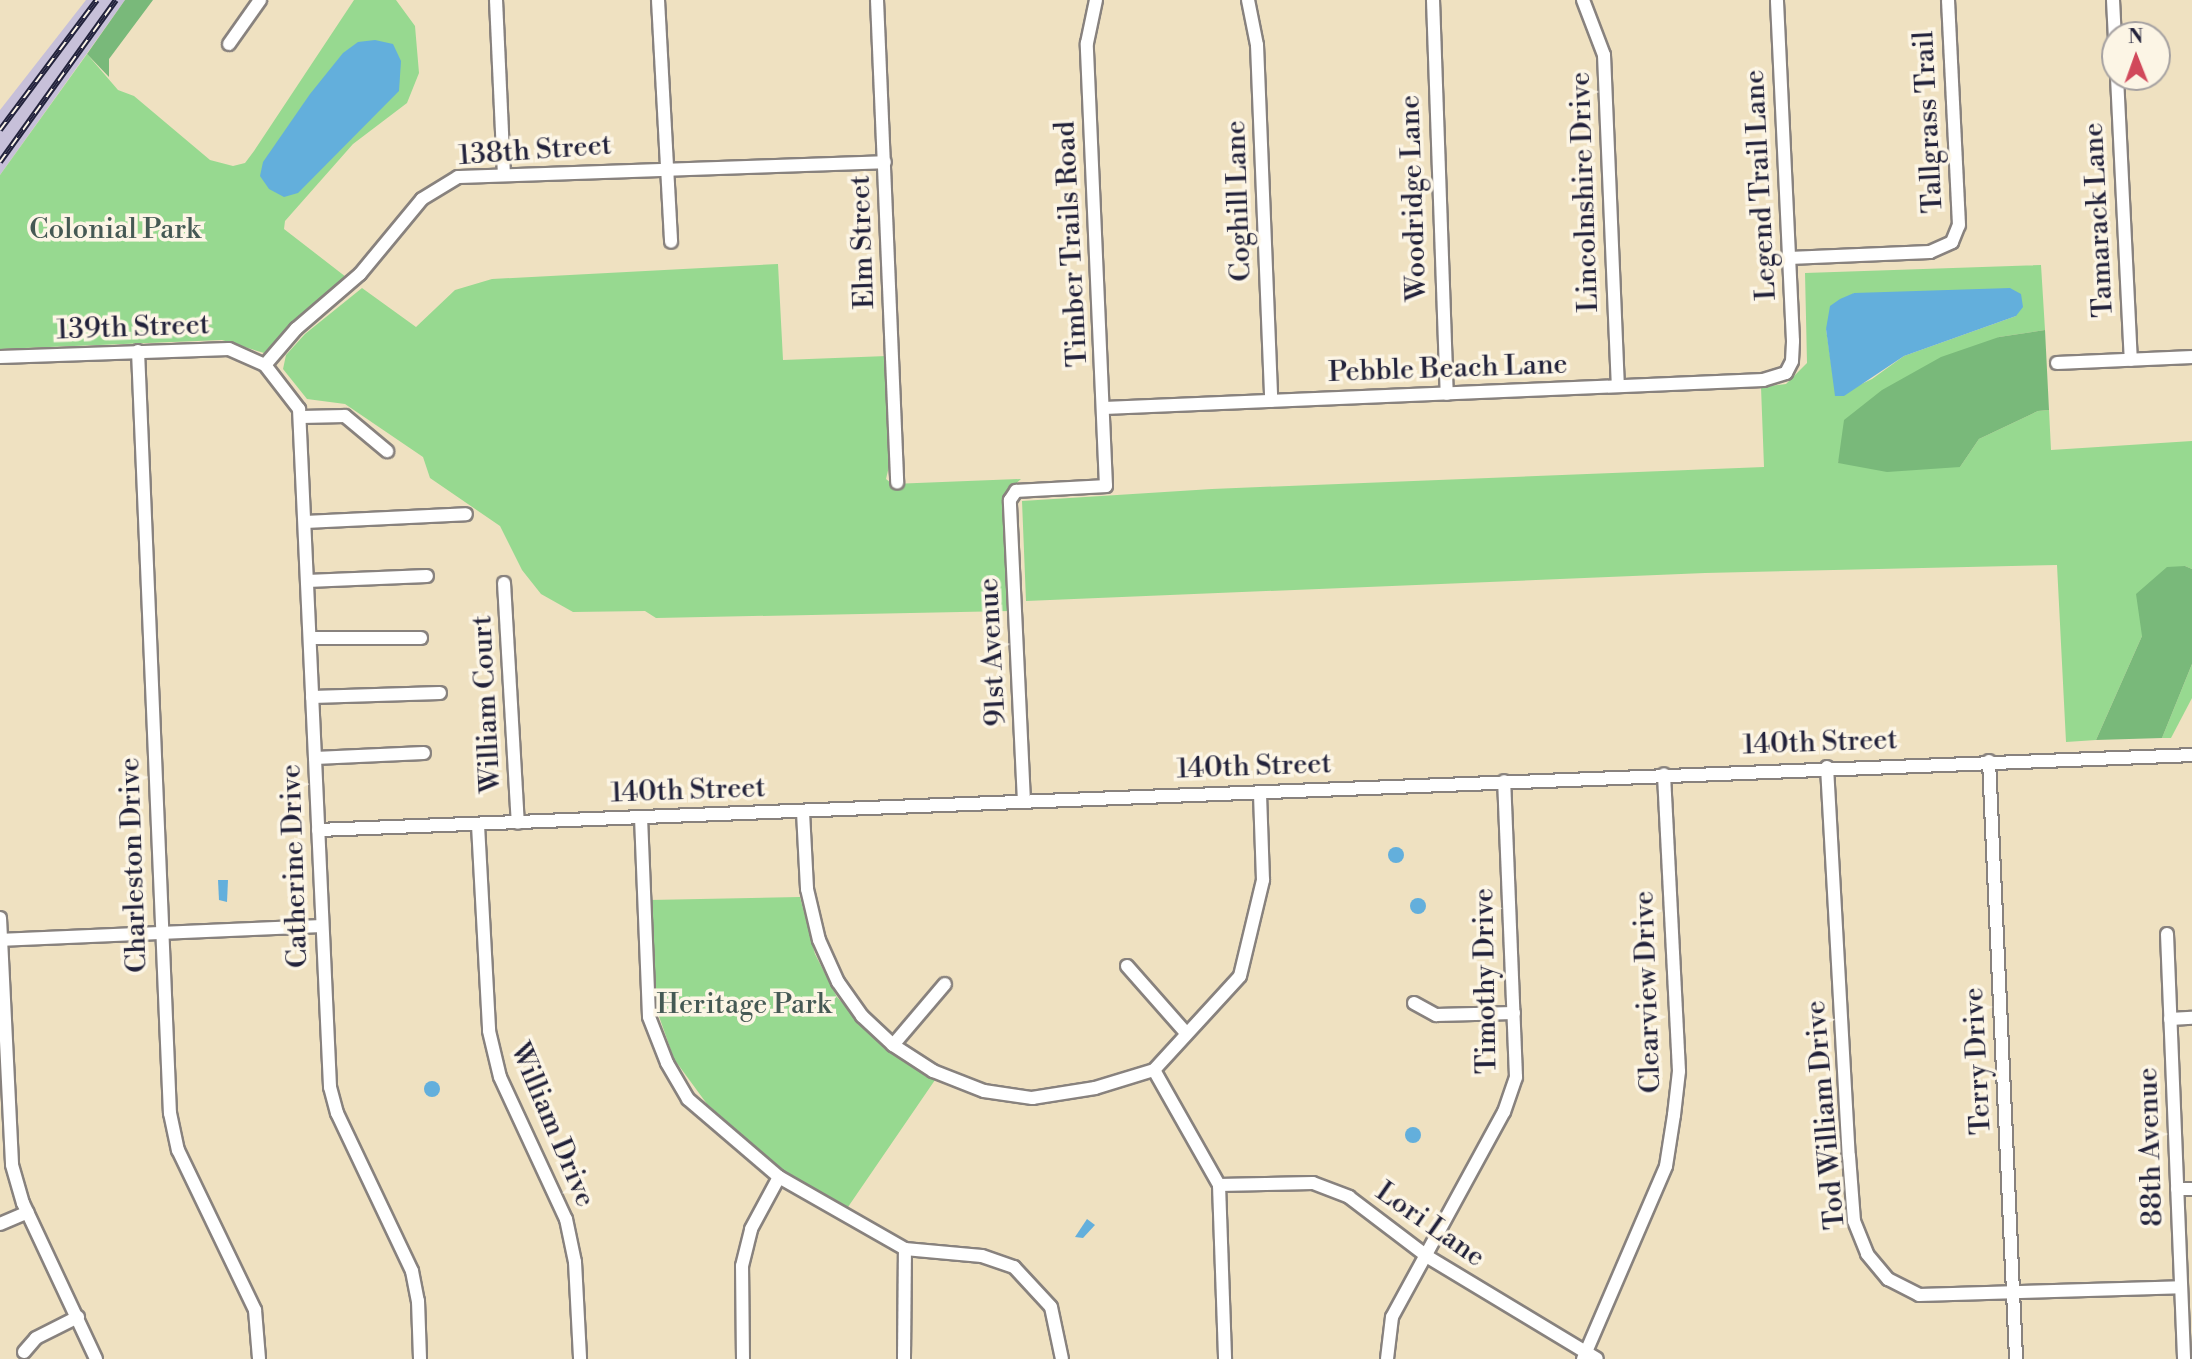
<!DOCTYPE html>
<html>
<head>
<meta charset="utf-8">
<style>
  body { margin:0 }
  #map { position:relative; width:2192px; height:1359px; overflow:hidden; background:#efe1c1; font-family:"Libre Bodoni",serif }
  div>[style] { position:absolute }
  .industrial>* { inset:0; background:#c7c0d9 }
  .green>* { inset:0; background:#97d990 }
  .forest>* { inset:0; background:#79b97a }
  .water>* { inset:0; background:#63afdc }
  .round { border-radius:50% }
  .roads { filter:drop-shadow(2px 0 #88827e) drop-shadow(-2px 0 #88827e) drop-shadow(0 2px #88827e) drop-shadow(0 -2px #88827e) }
  .minor>* { height:12px; margin:-6px; padding:0 6px; transform-origin:6px; border-radius:6px; background:#fff }
  .rail>* { height:6px; margin-top:-3px; transform-origin:0; background:repeating-linear-gradient(90deg,#fcf5e5 0 10px,#22223b 0 20px); box-sizing:border-box; border-block:2px solid #22223b }
  span { translate:-50% -50%; white-space:nowrap; text-align:center; line-height:1.15; -webkit-text-stroke:7px #fcf5e5; paint-order:stroke }
  .street-label { font-size:28px; color:#22223b }
  .park-label { font-size:28px; color:#455954 }
  .north { position:absolute; left:2101px; top:21px; width:70px; height:70px; box-sizing:border-box; background:#fcf5e5; border:2px solid #a5a1a1; border-radius:50%; rotate:359deg; font-size:19px; font-weight:700; line-height:28px; text-align:center; color:#22223b }
  .north::after { content:''; display:block; margin:auto; width:24px; height:32px; background:#d1495b; clip-path:polygon(50% 0,100% 100%,50% 72%,0 100%) }
</style>
</head>
<body>
<div id="map">
  <div class="industrial">
    <div style="clip-path:polygon(86px 0,125px 0,0 175px,0 110px)"></div>
  </div>
  <div class="green">
    <div style="clip-path:polygon(354px 0,396px 0,415px 26px,419px 73px,407px 103px,353px 144px,285px 221px,284px 229px,346px 277px,335px 288px,293px 322px,264px 353px,222px 340px,0 349px,0 175px,87px 54px,118px 90px,134px 96px,210px 160px,233px 166px,245px 163px,254px 151px)"></div>
    <div style="clip-path:polygon(778px 264px,783px 360px,887px 356px,891px 458px,886px 479px,892px 484px,1021px 479px,1005px 493px,1010px 611px,656px 618px,645px 611px,573px 612px,541px 594px,522px 570px,500px 526px,430px 478px,423px 457px,345px 404px,307px 399px,283px 369px,286px 355px,305px 334px,362px 288px,416px 327px,455px 290px,492px 279px)"></div>
    <div style="clip-path:polygon(evenodd,2041px 265px,2045px 330px,1999px 337px,1841px 453px,1838px 463px,1960px 467px,1979px 439px,2038px 411px,2049px 410px,2051px 450px,2192px 441px,2192px 569px,2185px 566px,2142px 617px,2142px 636px,2096px 740px,2066px 742px,2057px 565px,1705px 573px,1026px 601px,1022px 501px,1212px 489px,1764px 467px,1761px 387px,1786px 384px,1807px 363px,1805px 273px,2041px 265px,1854px 293px,1895px 293px,2016px 316px,1904px 356px,1872px 379px,1836px 396px,1826px 329px,1854px 293px)"></div>
    <div style="clip-path:polygon(2192px 664px,2192px 698px,2171px 738px,2162px 738px)"></div>
    <div style="clip-path:polygon(800px 897px,815px 954px,837px 997px,880px 1044px,935px 1080px,848px 1207px,784px 1171px,707px 1104px,674px 1059px,655px 1005px,649px 900px)"></div>
  </div>
  <div class="forest">
    <div style="clip-path:polygon(125px 0,153px 0,109px 59px,109px 77px,87px 54px)"></div>
    <div style="clip-path:polygon(2045px 330px,2049px 410px,2038px 411px,1979px 439px,1960px 467px,1887px 472px,1838px 463px,1844px 420px,1882px 390px,1941px 357px,1999px 337px)"></div>
    <div style="clip-path:polygon(2185px 566px,2192px 569px,2192px 664px,2162px 738px,2096px 740px,2142px 636px,2136px 594px,2167px 567px)"></div>
  </div>
  <div class="water">
    <div style="clip-path:polygon(375px 40px,393px 44px,401px 61px,399px 91px,298px 193px,284px 197px,269px 189px,260px 176px,263px 162px,310px 94px,343px 53px,358px 42px)"></div>
    <div style="clip-path:polygon(2010px 288px,2021px 294px,2023px 307px,2016px 316px,1904px 356px,1844px 396px,1835px 396px,1826px 329px,1830px 306px,1840px 299px,1854px 293px)"></div>
    <div class="round" style="left:1388px;top:847px;width:16px;height:16px"></div>
    <div style="clip-path:polygon(218px 880px,228px 880px,227px 902px,219px 900px)"></div>
    <div class="round" style="left:1410px;top:898px;width:16px;height:16px"></div>
    <div class="round" style="left:424px;top:1081px;width:16px;height:16px"></div>
    <div class="round" style="left:1405px;top:1127px;width:16px;height:16px"></div>
    <div style="clip-path:polygon(1087px 1219px,1095px 1225px,1083px 1238px,1075px 1237px)"></div>
  </div>
  <div class="roads">
    <div class="minor">
      <div style="left:496px;top:0;width:175px;rotate:87.4deg"></div>
      <div style="left:658px;top:0;width:242px;rotate:86.9deg"></div>
      <div style="left:877px;top:0;width:483px;rotate:87.6deg"></div>
      <div style="left:1248px;top:0;width:46px;rotate:78.7deg"></div>
      <div style="left:1257px;top:45px;width:356px;rotate:87.7deg"></div>
      <div style="left:1433px;top:0;width:394px;rotate:88deg"></div>
      <div style="left:1583px;top:0;width:59px;rotate:69.1deg"></div>
      <div style="left:1604px;top:55px;width:331px;rotate:87.6deg"></div>
      <div style="left:2113px;top:0;width:40px;rotate:87.1deg"></div>
      <div style="left:229px;top:44px;width:54px;rotate:-54.8deg"></div>
      <div style="left:2117px;top:77px;width:283px;rotate:87.2deg"></div>
      <div style="left:1789px;top:258px;width:141px;rotate:-2.4deg"></div>
      <div style="left:1930px;top:252px;width:24px;rotate:-24deg"></div>
      <div style="left:1952px;top:242px;width:18px;rotate:-68deg"></div>
      <div style="left:1959px;top:225px;width:225px;rotate:-92.8deg"></div>
      <div style="left:138px;top:351px;width:763px;rotate:87.6deg"></div>
      <div style="left:170px;top:1113px;width:38px;rotate:78deg"></div>
      <div style="left:178px;top:1150px;width:178px;rotate:64.3deg"></div>
      <div style="left:255px;top:1310px;width:49px;rotate:85.3deg"></div>
      <div style="left:0;top:357px;width:229px;rotate:-2deg"></div>
      <div style="left:229px;top:349px;width:39px;rotate:24deg"></div>
      <div style="left:265px;top:365px;width:56px;rotate:52.3deg"></div>
      <div style="left:299px;top:409px;width:679px;rotate:87.38deg"></div>
      <div style="left:330px;top:1087px;width:27px;rotate:75deg"></div>
      <div style="left:337px;top:1113px;width:175px;rotate:64.6deg"></div>
      <div style="left:412px;top:1271px;width:31px;rotate:79deg"></div>
      <div style="left:418px;top:1301px;width:58px;rotate:88deg"></div>
      <div style="left:2057px;top:363px;width:135px;rotate:-2.5deg"></div>
      <div style="left:265px;top:365px;width:48px;rotate:-49.3deg"></div>
      <div style="left:296px;top:329px;width:84px;rotate:-40.7deg"></div>
      <div style="left:360px;top:274px;width:97px;rotate:-50.4deg"></div>
      <div style="left:422px;top:199px;width:42px;rotate:-31.4deg"></div>
      <div style="left:458px;top:177px;width:427px;rotate:-2deg"></div>
      <div style="left:1104px;top:408px;width:660px;rotate:-2.43deg"></div>
      <div style="left:1763px;top:380px;width:24px;rotate:-17deg"></div>
      <div style="left:1786px;top:373px;width:13px;rotate:-63deg"></div>
      <div style="left:1792px;top:361px;width:20px;rotate:-87deg"></div>
      <div style="left:1793px;top:341px;width:341px;rotate:-92.7deg"></div>
      <div style="left:301px;top:417px;width:44px;rotate:-1.3deg"></div>
      <div style="left:345px;top:416px;width:55px;rotate:39.8deg"></div>
      <div style="left:305px;top:522px;width:161px;rotate:-2.8deg"></div>
      <div style="left:307px;top:581px;width:120px;rotate:-2.4deg"></div>
      <div style="left:504px;top:583px;width:240px;rotate:86.7deg"></div>
      <div style="left:310px;top:638px;width:111px"></div>
      <div style="left:312px;top:697px;width:128px;rotate:-1.8deg"></div>
      <div style="left:315px;top:758px;width:109px;rotate:-2.6deg"></div>
      <div style="left:1989px;top:761px;width:599px;rotate:87.41deg"></div>
      <div style="left:1827px;top:767px;width:390px;rotate:86.8deg"></div>
      <div style="left:1849px;top:1156px;width:65px;rotate:85.6deg"></div>
      <div style="left:1854px;top:1221px;width:35px;rotate:68deg"></div>
      <div style="left:1867px;top:1254px;width:33px;rotate:50deg"></div>
      <div style="left:1888px;top:1279px;width:35px;rotate:27deg"></div>
      <div style="left:1919px;top:1295px;width:262px;rotate:-1.7deg"></div>
      <div style="left:1024px;top:802px;width:302px;rotate:-92.7deg"></div>
      <div style="left:1010px;top:500px;width:11px;rotate:-56deg"></div>
      <div style="left:1016px;top:491px;width:90px;rotate:-3.2deg"></div>
      <div style="left:1106px;top:486px;width:443px;rotate:-92.5deg"></div>
      <div style="left:1087px;top:43px;width:44px;rotate:-78.2deg"></div>
      <div style="left:803px;top:812px;width:77px;rotate:87deg"></div>
      <div style="left:807px;top:889px;width:52px;rotate:76.8deg"></div>
      <div style="left:819px;top:940px;width:46px;rotate:65.7deg"></div>
      <div style="left:838px;top:982px;width:42px;rotate:54.8deg"></div>
      <div style="left:862px;top:1016px;width:42px;rotate:43.1deg"></div>
      <div style="left:893px;top:1045px;width:48px;rotate:33deg"></div>
      <div style="left:933px;top:1071px;width:55px;rotate:21.4deg"></div>
      <div style="left:984px;top:1091px;width:49px;rotate:8.3deg"></div>
      <div style="left:1032px;top:1098px;width:64px;rotate:-9deg"></div>
      <div style="left:1095px;top:1088px;width:62px;rotate:-17deg"></div>
      <div style="left:641px;top:817px;width:200px;rotate:87.7deg"></div>
      <div style="left:649px;top:1017px;width:49px;rotate:68.6deg"></div>
      <div style="left:667px;top:1063px;width:42px;rotate:59.7deg"></div>
      <div style="left:688px;top:1099px;width:120px;rotate:40.6deg"></div>
      <div style="left:779px;top:1177px;width:145px;rotate:29.7deg"></div>
      <div style="left:905px;top:1249px;width:77px;rotate:5.2deg"></div>
      <div style="left:982px;top:1256px;width:34px;rotate:19deg"></div>
      <div style="left:1014px;top:1267px;width:54px;rotate:47.2deg"></div>
      <div style="left:1051px;top:1307px;width:53px;rotate:78.1deg"></div>
      <div style="left:478px;top:825px;width:206px;rotate:86.9deg"></div>
      <div style="left:489px;top:1031px;width:47px;rotate:76.6deg"></div>
      <div style="left:500px;top:1077px;width:157px;rotate:65.1deg"></div>
      <div style="left:566px;top:1219px;width:44px;rotate:78.2deg"></div>
      <div style="left:575px;top:1262px;width:97px;rotate:87deg"></div>
      <div style="left:318px;top:830px;width:1876px;rotate:-2.29deg"></div>
      <div style="left:0;top:918px;width:247px;rotate:87.2deg"></div>
      <div style="left:12px;top:1165px;width:40px;rotate:74deg"></div>
      <div style="left:23px;top:1203px;width:172px;rotate:64.9deg"></div>
      <div style="left:2167px;top:934px;width:425px;rotate:87.7deg"></div>
      <div style="left:0;top:940px;width:322px;rotate:-2.5deg"></div>
      <div style="left:1127px;top:966px;width:89px;rotate:48.6deg"></div>
      <div style="left:1414px;top:1003px;width:25px;rotate:29deg"></div>
      <div style="left:1436px;top:1015px;width:78px;rotate:-1.5deg"></div>
      <div style="left:2170px;top:1019px;width:22px;rotate:-3deg"></div>
      <div style="left:893px;top:1045px;width:80px;rotate:-49.6deg"></div>
      <div style="left:1154px;top:1070px;width:127px;rotate:-47.5deg"></div>
      <div style="left:1240px;top:976px;width:99px;rotate:-76.5deg"></div>
      <div style="left:1263px;top:880px;width:88px;rotate:-92deg"></div>
      <div style="left:1154px;top:1070px;width:132px;rotate:60.5deg"></div>
      <div style="left:1219px;top:1185px;width:174px;rotate:88deg"></div>
      <div style="left:1219px;top:1185px;width:94px;rotate:-1.2deg"></div>
      <div style="left:1313px;top:1183px;width:39px;rotate:21deg"></div>
      <div style="left:1349px;top:1197px;width:99px;rotate:37.2deg"></div>
      <div style="left:1428px;top:1257px;width:197px;rotate:31.1deg"></div>
      <div style="left:2177px;top:1189px;width:15px"></div>
      <div style="left:0;top:1224px;width:30px;rotate:-23deg"></div>
      <div style="left:24px;top:1352px;width:18px;rotate:-49deg"></div>
      <div style="left:36px;top:1338px;width:47px;rotate:-26.6deg"></div>
      <div style="left:743px;top:1359px;width:93px;rotate:-90.6deg"></div>
      <div style="left:742px;top:1266px;width:38px;rotate:-76deg"></div>
      <div style="left:751px;top:1229px;width:59px;rotate:-61.7deg"></div>
      <div style="left:904px;top:1359px;width:110px;rotate:-89.5deg"></div>
      <div style="left:1387px;top:1359px;width:42px;rotate:-83.2deg"></div>
      <div style="left:1392px;top:1317px;width:234px;rotate:-61.4deg"></div>
      <div style="left:1504px;top:1112px;width:37px;rotate:-71deg"></div>
      <div style="left:1516px;top:1077px;width:296px;rotate:-92.3deg"></div>
      <div style="left:1583px;top:1359px;width:210px;rotate:-66.7deg"></div>
      <div style="left:1666px;top:1166px;width:52px;rotate:-81.1deg"></div>
      <div style="left:1674px;top:1115px;width:44px;rotate:-83.5deg"></div>
      <div style="left:1679px;top:1071px;width:297px;rotate:-92.9deg"></div>
    </div>
  </div>
  <div class="rail">
    <div style="left:0;top:130px;width:162px;rotate:-53.3deg"></div>
    <div style="left:0;top:162px;width:199px;rotate:-54.4deg"></div>
  </div>
  <div class="street-label">
    <span style="left:1929px;top:122px;rotate:-93deg">Tallgrass Trail</span>
    <span style="left:535px;top:151px;rotate:-4deg">138th Street</span>
    <span style="left:1761px;top:185px;rotate:-93deg">Legend Trail Lane</span>
    <span style="left:1585px;top:192px;rotate:-92deg">Lincolnshire Drive</span>
    <span style="left:1414px;top:198px;rotate:-92deg">Woodridge Lane</span>
    <span style="left:1239px;top:201px;rotate:-92deg">Coghill Lane</span>
    <span style="left:2099px;top:220px;rotate:-93deg">Tamarack Lane</span>
    <span style="left:863px;top:242px;rotate:-92deg">Elm Street</span>
    <span style="left:1072px;top:244px;rotate:-93deg">Timber Trails Road</span>
    <span style="left:133px;top:328px;rotate:-2deg">139th Street</span>
    <span style="left:1448px;top:369px;rotate:-2deg">Pebble Beach Lane</span>
    <span style="left:993px;top:652px;rotate:-93deg">91st Avenue</span>
    <span style="left:487px;top:704px;rotate:-93deg">William Court</span>
    <span style="left:1820px;top:743px;rotate:-2deg">140th Street</span>
    <span style="left:1254px;top:767px;rotate:-2deg">140th Street</span>
    <span style="left:688px;top:791px;rotate:-2deg">140th Street</span>
    <span style="left:134px;top:865px;rotate:-92deg">Charleston Drive</span>
    <span style="left:295px;top:866px;rotate:-92deg">Catherine Drive</span>
    <span style="left:1486px;top:981px;rotate:-91deg">Timothy Drive</span>
    <span style="left:1648px;top:992px;rotate:-92deg">Clearview Drive</span>
    <span style="left:1978px;top:1061px;rotate:-93deg">Terry Drive</span>
    <span style="left:1826px;top:1115px;rotate:-95deg">Tod William Drive</span>
    <span style="left:552px;top:1125px;rotate:67deg">William Drive</span>
    <span style="left:2151px;top:1147px;rotate:-92deg">88th Avenue</span>
    <span style="left:1430px;top:1225px;rotate:35deg">Lori Lane</span>
  </div>
  <div class="park-label">
    <span style="left:115px;top:230px">Colonial Park</span>
    <span style="left:744px;top:1005px">Heritage Park</span>
  </div>
  <div class="north">N</div>
</div>
</body>
</html>
